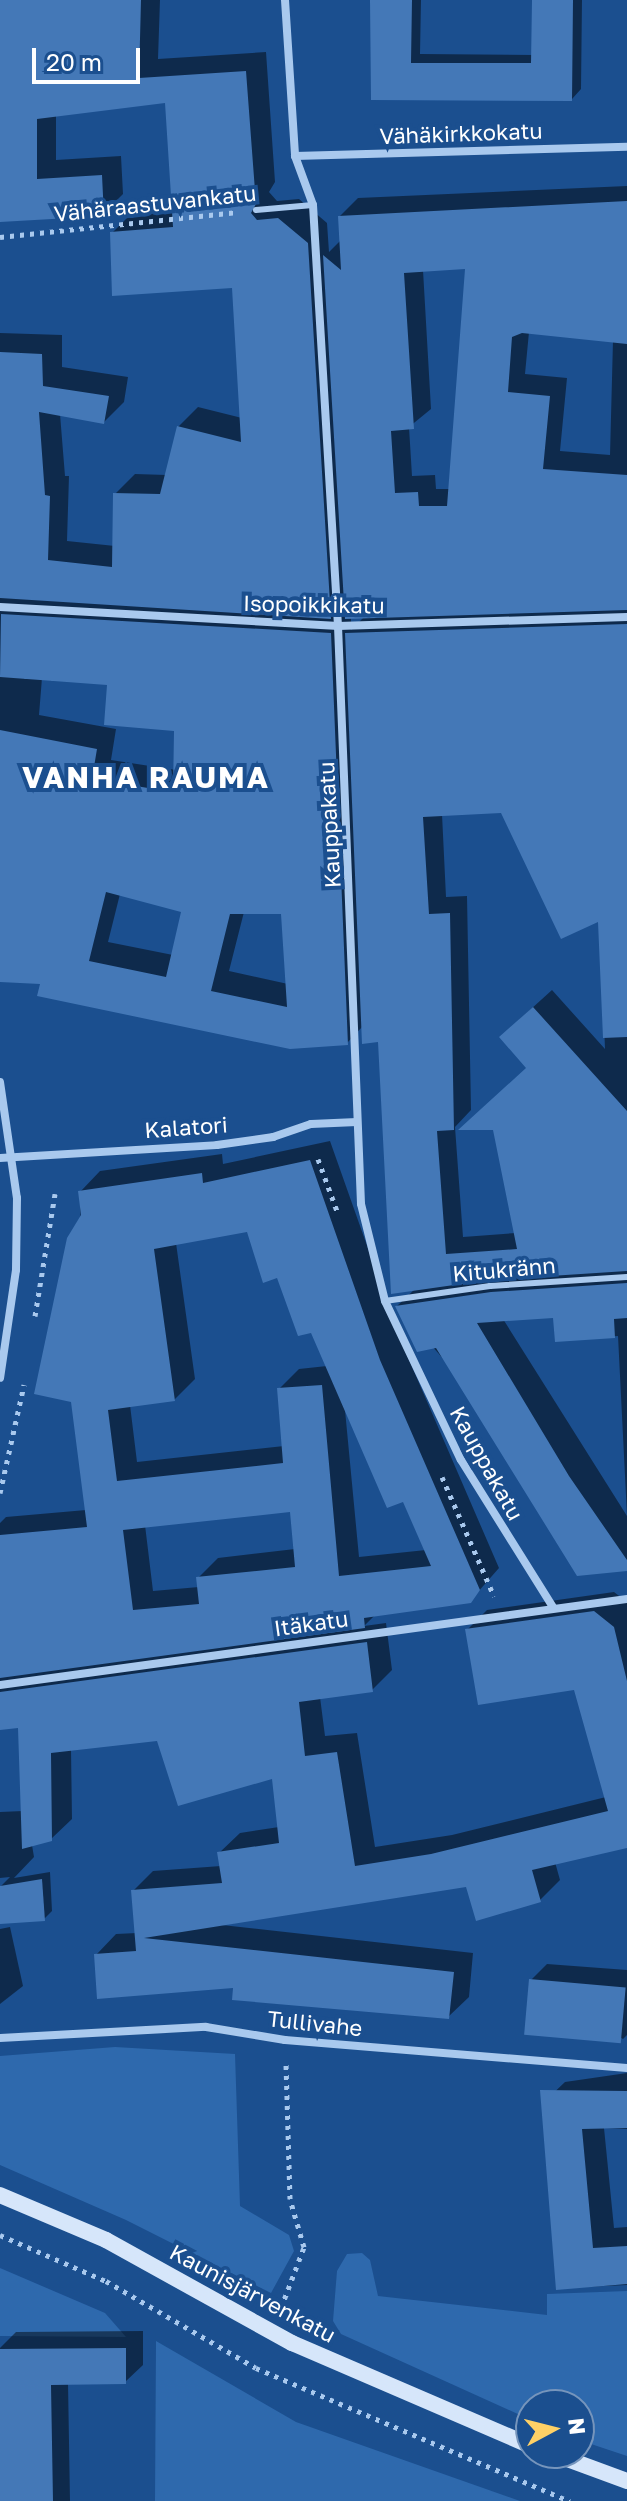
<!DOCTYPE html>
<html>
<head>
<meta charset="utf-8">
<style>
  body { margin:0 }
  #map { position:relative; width:627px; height:2501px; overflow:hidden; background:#1b4f8f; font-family:"Golos Text",sans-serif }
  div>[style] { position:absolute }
  .green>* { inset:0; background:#2e69ad }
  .shadow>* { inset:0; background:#0007 }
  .building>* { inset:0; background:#4478b7; transform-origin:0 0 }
  .path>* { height:5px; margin-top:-2.5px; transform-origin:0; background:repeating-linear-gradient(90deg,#a9c9ee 0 4px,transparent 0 10px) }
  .lane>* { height:6px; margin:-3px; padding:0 3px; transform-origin:3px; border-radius:3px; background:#a9c9ee }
  .street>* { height:8px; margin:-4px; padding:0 4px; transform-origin:4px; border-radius:4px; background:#a9c9ee }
  .secondary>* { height:16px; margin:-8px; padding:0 8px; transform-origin:8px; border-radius:8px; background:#d6e6fa }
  span { translate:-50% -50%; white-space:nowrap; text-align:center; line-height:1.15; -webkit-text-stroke:8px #1b4f8f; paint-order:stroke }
  .street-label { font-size:22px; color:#fff }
  .district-label { font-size:30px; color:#fff; font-weight:700; letter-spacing:2px }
  .north { position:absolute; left:515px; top:2389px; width:80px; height:80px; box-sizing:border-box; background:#1b4f8f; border:2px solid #7695bc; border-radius:50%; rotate:83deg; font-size:22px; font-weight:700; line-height:32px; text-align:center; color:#fff }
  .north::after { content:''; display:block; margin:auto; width:28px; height:36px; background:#ffd166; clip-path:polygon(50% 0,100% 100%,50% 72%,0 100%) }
  .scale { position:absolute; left:32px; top:48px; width:108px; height:36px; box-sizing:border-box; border:4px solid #fff; border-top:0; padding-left:10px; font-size:24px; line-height:28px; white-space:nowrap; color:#fff; -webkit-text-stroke:6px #1b4f8f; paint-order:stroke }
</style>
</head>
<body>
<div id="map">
  <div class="green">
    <div style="clip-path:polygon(115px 2047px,235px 2054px,240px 2206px,289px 2235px,294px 2251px,271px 2293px,126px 2220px,0 2165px,0 2056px)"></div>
    <div style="clip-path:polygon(362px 2253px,370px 2260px,378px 2296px,547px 2315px,547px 2294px,627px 2291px,627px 2456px,579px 2440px,579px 2405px,531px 2405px,531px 2420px,341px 2334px,333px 2321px,337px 2271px,347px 2254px)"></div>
    <div style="clip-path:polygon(0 2268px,105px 2313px,126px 2337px,0 2336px)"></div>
    <div style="clip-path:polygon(156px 2341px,296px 2422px,520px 2501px,155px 2501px)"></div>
  </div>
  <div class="shadow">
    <div style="clip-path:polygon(evenodd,0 0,160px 0,158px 59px,266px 52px,275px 182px,269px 192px,277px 201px,299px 199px,327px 223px,329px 252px,341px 240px,340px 216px,358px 198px,627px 186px,627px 1569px,397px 1306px,415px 1289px,380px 1040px,363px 1026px,347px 1043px,42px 982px,0 980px,0 333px,62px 335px,62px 367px,128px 377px,124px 402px,104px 422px,60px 414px,65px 476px,69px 476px,67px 541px,115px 546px,115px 494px,135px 474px,167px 475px,178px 427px,198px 407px,242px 418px,234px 286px,112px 233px,132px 213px,174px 209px,167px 101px,56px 115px,56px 160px,121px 156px,123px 194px,103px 214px,0 220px,0 0,467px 267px,450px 489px,436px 489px,435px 475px,412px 476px,409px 427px,431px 409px,423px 270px,467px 267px,0 0,529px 332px,613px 340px,610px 455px,560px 451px,567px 378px,525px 374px,529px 332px,0 0,345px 601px,346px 613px,334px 613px,345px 601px,0 0,365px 616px,351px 630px,351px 617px,365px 616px,0 0,42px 678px,109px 683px,176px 729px,176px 770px,111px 760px,116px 729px,39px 715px,42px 678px,0 0,502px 811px,600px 919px,605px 1049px,552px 990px,520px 1019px,528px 1067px,516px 1233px,463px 1237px,455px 1127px,471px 1110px,467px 896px,446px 897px,442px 814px,502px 811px,0 0,120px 894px,183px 910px,173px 955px,108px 942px,120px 894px,0 0,283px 911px,288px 984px,229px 971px,244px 912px,283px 911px,0 0,555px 1316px,556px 1340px,618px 1336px,627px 1516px,503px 1319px,555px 1316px)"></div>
    <div style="clip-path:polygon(371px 0,421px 0,420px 54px,534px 55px,534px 0,582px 0,581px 89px,572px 99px,373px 98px)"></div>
    <div style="clip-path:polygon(evenodd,330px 1141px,400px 1339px,499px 1568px,470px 1601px,376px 1614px,364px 1626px,386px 1623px,392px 1670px,372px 1690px,320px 1697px,325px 1736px,357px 1733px,375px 1847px,452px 1835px,606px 1797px,575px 1688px,467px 1630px,487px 1610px,614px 1592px,627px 1602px,627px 1844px,555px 1862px,560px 1880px,540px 1900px,468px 1885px,222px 1925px,473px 1953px,469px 1997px,448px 2017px,235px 1986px,96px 1955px,116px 1934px,137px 1933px,133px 1891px,153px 1871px,221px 1866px,219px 1853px,240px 1833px,279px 1827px,273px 1776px,159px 1739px,71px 1749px,72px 1819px,51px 1839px,32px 1845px,34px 1857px,14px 1878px,50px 1872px,52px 1911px,44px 1919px,1px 1886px,10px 1877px,0 1878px,0 1812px,23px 1811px,20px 1726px,0 1728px,0 1523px,6px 1517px,86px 1510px,80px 1192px,100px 1171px,222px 1154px,223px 1164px,330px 1141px,249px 1230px,312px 1331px,327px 1366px,299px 1369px,279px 1389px,284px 1446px,137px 1462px,130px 1405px,174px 1400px,195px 1379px,176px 1243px,249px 1230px,330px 1141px,345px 1410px,404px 1499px,426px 1550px,359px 1557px,345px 1410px,330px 1141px,292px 1509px,295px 1549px,218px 1558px,198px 1578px,199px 1587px,153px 1591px,145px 1525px,292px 1509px)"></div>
    <div style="clip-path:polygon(10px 1927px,23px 1986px,0 2004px,0 1929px)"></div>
    <div style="clip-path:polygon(547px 1964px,627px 1970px,627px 2035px,623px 2039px,531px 1980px)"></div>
    <div style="clip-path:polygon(627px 2073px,627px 2129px,604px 2128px,614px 2228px,627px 2227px,627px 2285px,558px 2288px,543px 2103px,565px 2082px)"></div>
    <div style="clip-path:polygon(143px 2331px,143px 2365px,125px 2382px,68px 2382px,70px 2501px,0 2501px,0 2348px,16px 2332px)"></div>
  </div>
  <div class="building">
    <div style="clip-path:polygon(0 0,141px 0,139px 78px,246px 71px,256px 204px,251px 213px,257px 220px,278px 218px,308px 243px,331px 619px,0 598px,0 352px,42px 354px,43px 386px,109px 396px,104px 424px,39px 412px,45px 495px,50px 496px,48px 560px,112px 567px,113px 493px,160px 494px,177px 426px,241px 442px,232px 288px,112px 296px,110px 232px,173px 227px,165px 103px,37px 119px,37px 179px,102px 175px,104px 216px,0 222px)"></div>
    <div style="clip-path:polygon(370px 0,412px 0,411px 63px,531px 63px,532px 0,573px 0,572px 101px,371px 100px)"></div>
    <div style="clip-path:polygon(evenodd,627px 201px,627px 344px,522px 333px,512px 337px,508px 392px,550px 396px,543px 469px,627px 475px,627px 610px,345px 619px,323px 255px,341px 270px,338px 216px,627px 201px,465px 269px,447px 506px,419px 506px,418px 492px,395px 493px,391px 431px,414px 429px,404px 273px,465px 269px)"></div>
    <div style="clip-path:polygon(evenodd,1px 614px,331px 633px,348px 1045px,290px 1049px,37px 996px,40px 984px,0 982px,0 730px,97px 749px,92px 779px,173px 792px,174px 731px,104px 725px,107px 685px,0 677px,1px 614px,106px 892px,181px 912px,166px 977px,89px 961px,106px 892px,1px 614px,230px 914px,281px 914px,287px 1007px,211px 991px,230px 914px)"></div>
    <div style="clip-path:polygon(627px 624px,627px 1037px,603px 1038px,598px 922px,561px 939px,501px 813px,423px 817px,429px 914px,450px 913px,454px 1130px,437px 1131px,446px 1254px,517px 1249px,493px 1130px,458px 1130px,526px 1068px,499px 1037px,533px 1007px,627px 1111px,627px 1271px,489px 1280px,391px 1294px,378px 1042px,362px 1044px,345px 633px)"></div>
    <div style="clip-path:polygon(evenodd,310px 1160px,380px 1360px,480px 1590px,471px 1603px,364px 1618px,365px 1628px,0 1678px,0 1535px,87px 1527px,71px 1402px,34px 1394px,67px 1238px,81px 1215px,78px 1191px,202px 1173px,203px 1183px,310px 1160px,247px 1232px,263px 1283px,277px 1278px,298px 1336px,311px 1333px,387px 1508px,403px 1502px,431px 1566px,339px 1576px,322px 1385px,277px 1388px,283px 1463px,117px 1481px,108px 1410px,175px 1401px,154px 1249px,247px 1232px,310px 1160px,290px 1512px,295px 1567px,196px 1577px,199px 1604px,133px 1610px,123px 1530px,290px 1512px)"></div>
    <div style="clip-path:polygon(627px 1283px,627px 1318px,614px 1319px,615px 1338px,555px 1342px,553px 1318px,477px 1323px,569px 1476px,627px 1560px,627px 1571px,577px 1576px,436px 1348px,417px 1352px,395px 1306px,491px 1292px)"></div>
    <div style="clip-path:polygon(594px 1611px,614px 1627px,627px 1681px,627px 1848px,532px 1870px,541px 1902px,476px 1921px,466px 1887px,144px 1938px,454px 1972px,449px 2019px,232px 2000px,233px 1988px,97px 1999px,94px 1954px,136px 1951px,131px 1890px,222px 1883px,217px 1852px,279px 1843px,272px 1779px,178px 1806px,157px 1741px,51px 1753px,52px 1841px,22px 1849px,18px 1728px,0 1730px,0 1692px,367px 1642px,373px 1692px,299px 1702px,305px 1756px,337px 1752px,355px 1866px,431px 1854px,608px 1811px,574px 1690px,478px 1705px,465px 1629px)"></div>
    <div style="clip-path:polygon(42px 1879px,45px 1921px,0 1924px,0 1886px)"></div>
    <div style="left:529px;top:1979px;width:97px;height:56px;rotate:5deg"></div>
    <div style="clip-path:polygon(540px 2090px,627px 2091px,627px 2128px,582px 2129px,593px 2248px,627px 2246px,627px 2284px,556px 2290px)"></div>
    <div style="clip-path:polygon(126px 2348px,126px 2384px,51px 2385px,53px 2501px,0 2501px,0 2349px)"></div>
  </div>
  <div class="path">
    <div style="left:0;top:237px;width:239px;rotate:-6deg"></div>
    <div style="left:318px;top:1159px;width:55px;rotate:69.9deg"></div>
    <div style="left:35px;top:1316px;width:124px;rotate:-80.7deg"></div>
    <div style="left:442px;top:1477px;width:130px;rotate:66.4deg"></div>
    <div style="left:0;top:1493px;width:111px;rotate:-77.5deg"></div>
    <div style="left:0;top:2235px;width:116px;rotate:23.5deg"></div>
    <div style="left:106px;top:2281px;width:173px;rotate:30.1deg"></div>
    <div style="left:256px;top:2368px;width:341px;rotate:23deg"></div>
    <div style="left:281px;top:2308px;width:65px;rotate:-69.3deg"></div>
    <div style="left:304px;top:2247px;width:50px;rotate:-106.3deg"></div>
    <div style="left:290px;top:2199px;width:138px;rotate:-91.7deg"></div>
  </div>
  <div class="lane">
    <div style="left:256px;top:210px;width:57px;rotate:-5deg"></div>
    <div style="left:385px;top:1301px;width:106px;rotate:-8.1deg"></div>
    <div style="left:490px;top:1286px;width:137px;rotate:-3.8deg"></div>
  </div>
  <div class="street">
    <div style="left:285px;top:0;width:156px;rotate:86.3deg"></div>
    <div style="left:295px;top:156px;width:52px;rotate:69.8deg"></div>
    <div style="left:313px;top:205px;width:422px;rotate:86.6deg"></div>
    <div style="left:338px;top:626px;width:578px;rotate:87.72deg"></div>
    <div style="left:361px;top:1204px;width:100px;rotate:76.1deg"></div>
    <div style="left:385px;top:1301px;width:176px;rotate:64.5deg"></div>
    <div style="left:461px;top:1460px;width:173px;rotate:58deg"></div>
    <div style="left:295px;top:156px;width:332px;rotate:-1.6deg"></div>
    <div style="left:0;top:607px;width:339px;rotate:3.2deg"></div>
    <div style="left:338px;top:626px;width:289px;rotate:-1.8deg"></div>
    <div style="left:0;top:1082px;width:117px;rotate:81.7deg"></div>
    <div style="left:17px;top:1198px;width:72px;rotate:90.8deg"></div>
    <div style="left:16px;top:1270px;width:109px;rotate:98.4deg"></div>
    <div style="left:0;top:1158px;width:217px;rotate:-3.4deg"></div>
    <div style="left:217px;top:1145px;width:57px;rotate:-8.1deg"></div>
    <div style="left:273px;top:1137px;width:40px;rotate:-18.9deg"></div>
    <div style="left:311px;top:1124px;width:46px;rotate:-2.5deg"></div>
    <div style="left:0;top:1685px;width:633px;rotate:-7.81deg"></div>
    <div style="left:0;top:2038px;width:206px;rotate:-3.1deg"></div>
    <div style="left:206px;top:2027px;width:80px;rotate:9.3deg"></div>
    <div style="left:285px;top:2040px;width:343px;rotate:4.7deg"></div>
  </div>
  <div class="secondary">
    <div style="left:0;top:2195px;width:115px;rotate:23deg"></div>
    <div style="left:106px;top:2240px;width:213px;rotate:29deg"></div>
    <div style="left:292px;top:2343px;width:260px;rotate:23.3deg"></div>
    <div style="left:551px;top:2453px;width:81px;rotate:20.2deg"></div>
  </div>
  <div class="street-label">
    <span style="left:461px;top:133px;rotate:-2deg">Vähäkirkkokatu</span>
    <span style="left:155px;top:203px;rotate:-6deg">Vähäraastuvankatu</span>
    <span style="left:314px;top:604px;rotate:1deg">Isopoikkikatu</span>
    <span style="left:329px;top:825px;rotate:-93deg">Kauppakatu</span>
    <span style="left:186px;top:1127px;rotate:-4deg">Kalatori</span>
    <span style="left:504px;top:1269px;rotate:-5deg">Kitukränn</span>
    <span style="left:487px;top:1463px;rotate:61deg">Kauppakatu</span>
    <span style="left:311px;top:1623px;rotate:-8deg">Itäkatu</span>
    <span style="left:315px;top:2023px;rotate:6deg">Tullivahe</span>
    <span style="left:253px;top:2293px;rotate:28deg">Kaunisjärvenkatu</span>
  </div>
  <div class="district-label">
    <span style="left:146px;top:777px">VANHA RAUMA</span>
  </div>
  <div class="north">N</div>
  <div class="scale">20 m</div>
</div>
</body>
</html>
